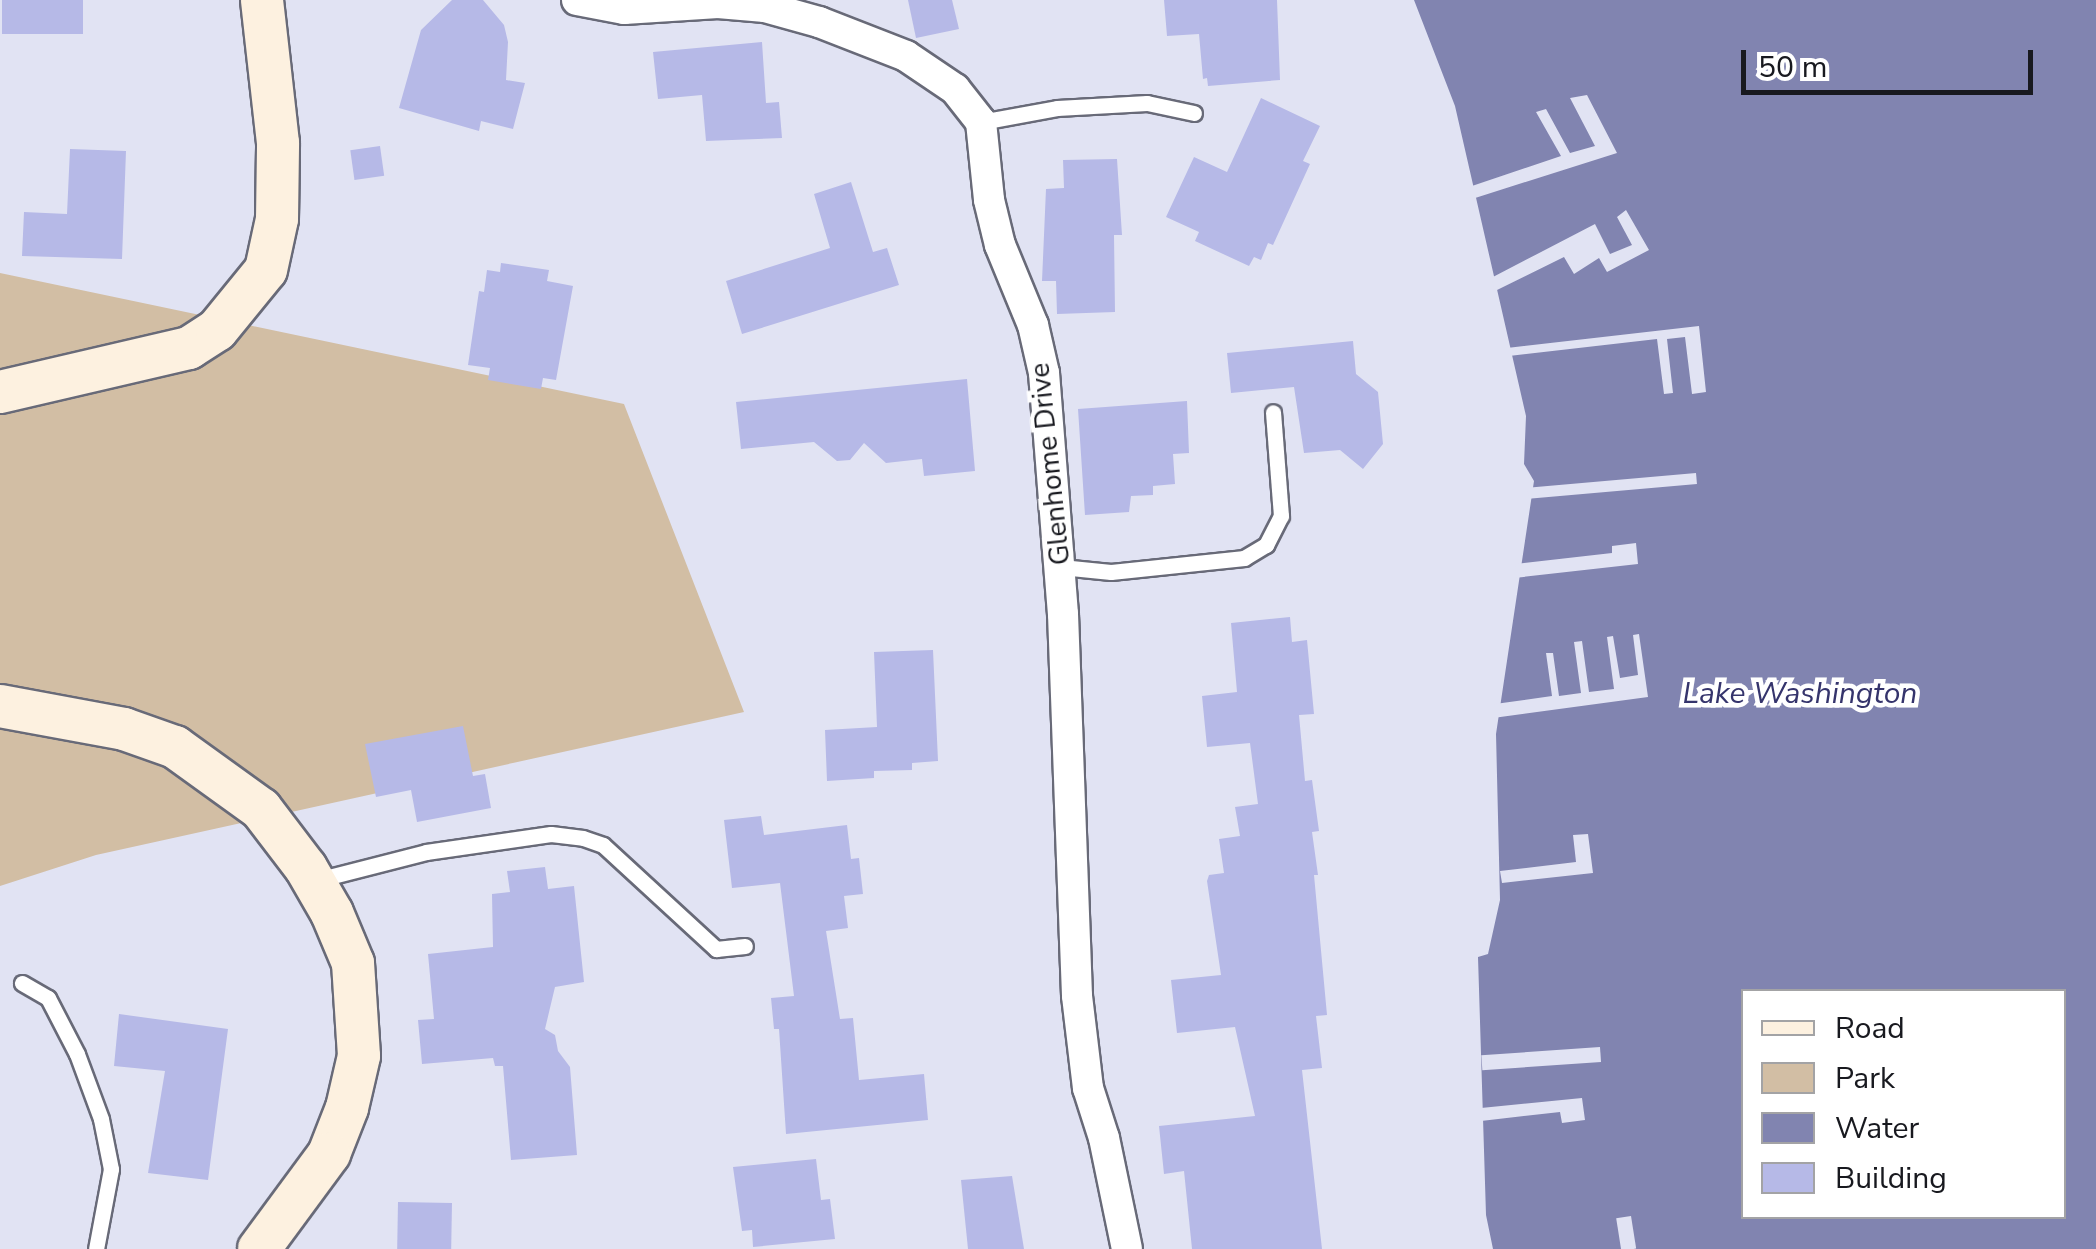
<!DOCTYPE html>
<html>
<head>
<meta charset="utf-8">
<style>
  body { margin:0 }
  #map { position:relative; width:2096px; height:1249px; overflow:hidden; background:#e1e3f3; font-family:"Nunito Sans",sans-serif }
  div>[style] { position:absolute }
  .green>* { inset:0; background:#d2bea4 }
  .water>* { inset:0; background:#8184b0 }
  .pier>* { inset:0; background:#e1e3f3; transform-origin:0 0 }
  .building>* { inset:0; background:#b6b9e7; transform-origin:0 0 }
  .roads { filter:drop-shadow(2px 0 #686a78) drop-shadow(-2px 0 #686a78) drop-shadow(0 2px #686a78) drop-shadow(0 -2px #686a78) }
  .lane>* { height:15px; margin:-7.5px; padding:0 7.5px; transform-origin:7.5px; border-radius:7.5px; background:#fff }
  .street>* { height:30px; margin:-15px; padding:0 15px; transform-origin:15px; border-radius:15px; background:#fff }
  .secondary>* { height:42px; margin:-21px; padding:0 21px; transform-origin:21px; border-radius:21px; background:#fdf1e0 }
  span { translate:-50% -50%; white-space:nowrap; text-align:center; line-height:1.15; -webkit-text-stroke:9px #fff; paint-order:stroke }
  .street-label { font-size:28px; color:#18191f }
  .water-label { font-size:30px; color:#35346c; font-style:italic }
  .legend { position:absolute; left:1741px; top:989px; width:325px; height:230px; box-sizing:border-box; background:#fff; border:2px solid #a3a3a5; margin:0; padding:12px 18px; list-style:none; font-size:30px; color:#18191f }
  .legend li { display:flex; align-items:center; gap:20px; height:50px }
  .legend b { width:50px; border:2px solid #a3a3a5 }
  .scale { position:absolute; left:1741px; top:50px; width:292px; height:45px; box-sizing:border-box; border:5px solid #18191f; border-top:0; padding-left:12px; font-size:30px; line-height:35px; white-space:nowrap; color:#18191f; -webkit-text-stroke:8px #fff; paint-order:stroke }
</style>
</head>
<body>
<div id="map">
  <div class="green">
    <div style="clip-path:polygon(0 273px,624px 404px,744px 712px,96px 855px,0 886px)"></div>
  </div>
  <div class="water">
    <div style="clip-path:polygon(evenodd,1414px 0,2096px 0,2096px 1249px,1493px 1249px,1486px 1215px,1478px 957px,1488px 954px,1500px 900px,1496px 734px,1534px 481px,1524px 464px,1526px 416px,1455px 106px,1414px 0,1744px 992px,2064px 992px,2064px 1216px,1744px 1216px,1744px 992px)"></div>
  </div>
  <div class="pier">
    <div style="clip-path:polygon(1587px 95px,1617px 153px,1472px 199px,1469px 187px,1561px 156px,1536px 112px,1546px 109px,1570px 153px,1595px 146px,1570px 98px)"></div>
    <div style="clip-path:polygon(1626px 210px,1649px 250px,1607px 272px,1599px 258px,1574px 274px,1564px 257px,1495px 291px,1491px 278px,1595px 224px,1610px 254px,1632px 245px,1617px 217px)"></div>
    <div style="clip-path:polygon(1699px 326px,1706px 392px,1692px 394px,1685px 337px,1667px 339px,1673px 393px,1664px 394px,1657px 339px,1509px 356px,1507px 348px)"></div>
    <div style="left:1696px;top:473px;width:11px;height:169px;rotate:85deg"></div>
    <div style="clip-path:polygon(1636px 543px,1638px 564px,1514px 578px,1516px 564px,1612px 553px,1612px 546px)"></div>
    <div style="clip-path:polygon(1639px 634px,1648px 697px,1493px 718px,1495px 704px,1552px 696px,1546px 653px,1553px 653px,1559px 696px,1581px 693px,1574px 642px,1582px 641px,1589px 692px,1614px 689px,1607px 637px,1613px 636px,1620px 678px,1638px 675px,1633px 635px)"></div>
    <div style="clip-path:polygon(1588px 834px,1593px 873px,1502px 883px,1500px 871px,1576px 862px,1573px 835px)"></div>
    <div style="left:1600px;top:1047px;width:15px;height:119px;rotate:86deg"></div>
    <div style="clip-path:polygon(1582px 1098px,1585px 1120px,1562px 1123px,1560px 1112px,1481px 1121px,1481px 1108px)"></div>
    <div style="left:1631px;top:1216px;width:33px;height:15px;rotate:81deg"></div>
  </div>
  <div class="building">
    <div style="left:2px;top:0;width:81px;height:34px"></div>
    <div style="clip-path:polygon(452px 0,483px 0,504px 25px,508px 42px,506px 80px,525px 83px,513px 129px,481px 121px,479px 131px,399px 108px,421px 30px)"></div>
    <div style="clip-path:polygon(908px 0,952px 0,959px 29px,916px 38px)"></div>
    <div style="clip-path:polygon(1164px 0,1277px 0,1280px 80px,1208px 86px,1207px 78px,1203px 79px,1199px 34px,1167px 36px)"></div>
    <div style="clip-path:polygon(762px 42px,766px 103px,779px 102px,782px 138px,706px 141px,702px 95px,658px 99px,653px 52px)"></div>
    <div style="clip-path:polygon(1261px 98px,1320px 126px,1303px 161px,1310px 164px,1273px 245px,1268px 243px,1261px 260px,1254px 257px,1249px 266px,1195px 241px,1199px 232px,1166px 217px,1194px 157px,1227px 172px)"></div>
    <div style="left:380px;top:146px;width:30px;height:30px;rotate:82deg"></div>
    <div style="clip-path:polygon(70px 149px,126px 151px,122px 259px,22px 256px,24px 212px,67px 214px)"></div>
    <div style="clip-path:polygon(1117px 159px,1122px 235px,1114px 235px,1115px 312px,1057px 314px,1056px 281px,1042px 281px,1046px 189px,1064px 188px,1063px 160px)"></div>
    <div style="clip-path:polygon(851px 182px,873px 252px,887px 248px,899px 285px,742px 334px,726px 281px,830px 248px,814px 194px)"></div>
    <div style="clip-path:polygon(501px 263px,549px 270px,547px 281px,573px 286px,556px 380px,543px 378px,541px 389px,488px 380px,490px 368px,468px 365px,479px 291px,484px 292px,487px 270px,500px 272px)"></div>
    <div style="clip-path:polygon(1353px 341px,1356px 374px,1378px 392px,1383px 444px,1363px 469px,1340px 450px,1304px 453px,1294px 387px,1231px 393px,1227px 353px)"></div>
    <div style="clip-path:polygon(967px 379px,975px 471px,924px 476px,922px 459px,886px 463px,864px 443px,850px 460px,837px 461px,814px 442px,741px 449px,736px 402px)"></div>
    <div style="clip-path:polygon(1187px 401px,1189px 453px,1173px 454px,1175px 484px,1153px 486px,1153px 495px,1131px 496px,1129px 512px,1085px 515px,1078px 409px)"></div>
    <div style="clip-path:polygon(1290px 617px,1292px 642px,1307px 640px,1314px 714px,1299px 715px,1305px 781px,1312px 780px,1319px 831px,1312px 832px,1318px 875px,1314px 875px,1327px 1015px,1316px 1016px,1322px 1068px,1302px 1070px,1322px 1249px,1192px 1249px,1184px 1171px,1164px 1174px,1159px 1126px,1255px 1116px,1235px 1027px,1177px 1033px,1171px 980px,1221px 975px,1207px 881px,1209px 875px,1224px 873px,1219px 839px,1240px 836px,1235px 807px,1258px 804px,1250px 743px,1207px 747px,1202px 696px,1237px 692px,1231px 623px)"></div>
    <div style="clip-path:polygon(933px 650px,938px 761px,912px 763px,912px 770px,874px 771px,874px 778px,827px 781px,825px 730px,877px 727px,874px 652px)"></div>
    <div style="clip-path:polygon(463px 726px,473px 776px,485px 774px,491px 808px,417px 822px,411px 790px,376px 797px,365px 744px)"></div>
    <div style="clip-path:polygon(761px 816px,764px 835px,847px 825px,851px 859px,859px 858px,863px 894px,844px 896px,848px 928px,826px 931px,840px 1019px,853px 1018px,859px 1080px,924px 1074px,928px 1120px,786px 1134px,779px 1029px,774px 1029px,771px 998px,794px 996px,780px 883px,732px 888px,724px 820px)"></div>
    <div style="clip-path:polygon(545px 867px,548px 889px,574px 886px,584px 982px,555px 987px,545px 1029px,555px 1035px,558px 1051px,570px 1067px,577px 1155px,511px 1160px,503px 1066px,495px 1066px,493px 1058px,422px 1064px,418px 1020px,434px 1019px,428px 954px,493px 947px,492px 894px,510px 892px,507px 871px)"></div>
    <div style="clip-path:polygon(119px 1014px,228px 1029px,208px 1180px,148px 1173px,165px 1071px,114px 1066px)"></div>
    <div style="clip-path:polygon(816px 1159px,821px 1200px,830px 1199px,835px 1239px,753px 1247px,752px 1230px,742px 1231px,733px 1167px)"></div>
    <div style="clip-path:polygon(1012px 1176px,1024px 1249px,968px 1249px,961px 1180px)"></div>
    <div style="left:398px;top:1202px;width:54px;height:47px;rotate:1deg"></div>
  </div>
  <div class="roads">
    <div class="lane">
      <div style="left:981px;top:122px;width:77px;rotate:-10.4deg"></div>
      <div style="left:1057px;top:108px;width:90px;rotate:-3.2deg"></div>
      <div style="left:1147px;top:103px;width:48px;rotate:12deg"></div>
      <div style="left:1061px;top:567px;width:50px;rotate:5.7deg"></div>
      <div style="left:1111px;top:572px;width:134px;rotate:-6deg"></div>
      <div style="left:1244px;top:558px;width:26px;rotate:-31deg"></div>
      <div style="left:1266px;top:545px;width:33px;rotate:-63deg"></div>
      <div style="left:1281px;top:516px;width:104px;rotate:-94.4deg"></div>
      <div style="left:317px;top:880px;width:113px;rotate:-14.4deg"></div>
      <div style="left:426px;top:852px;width:126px;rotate:-8.2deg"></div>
      <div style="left:551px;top:834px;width:32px;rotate:7deg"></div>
      <div style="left:583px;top:838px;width:21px;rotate:19deg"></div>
      <div style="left:603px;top:845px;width:154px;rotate:42.6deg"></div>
      <div style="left:716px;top:949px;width:29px;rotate:-6deg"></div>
      <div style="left:22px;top:983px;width:30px;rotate:30deg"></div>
      <div style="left:48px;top:998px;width:63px;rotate:62.6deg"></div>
      <div style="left:77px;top:1054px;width:69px;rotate:69.7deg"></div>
      <div style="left:101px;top:1119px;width:51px;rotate:78.7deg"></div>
      <div style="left:111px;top:1169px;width:81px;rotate:100.6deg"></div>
    </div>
    <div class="street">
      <div style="left:577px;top:0;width:48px;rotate:10.8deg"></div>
      <div style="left:624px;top:9px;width:94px;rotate:-3.7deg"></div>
      <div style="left:718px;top:3px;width:47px;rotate:4.9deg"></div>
      <div style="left:765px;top:7px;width:56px;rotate:15.5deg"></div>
      <div style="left:819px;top:22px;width:93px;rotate:21.3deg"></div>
      <div style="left:906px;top:56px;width:59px;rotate:34deg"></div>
      <div style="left:955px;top:89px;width:42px;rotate:51.8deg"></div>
      <div style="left:981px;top:122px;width:78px;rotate:84.1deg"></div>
      <div style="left:989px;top:200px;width:46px;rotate:76.3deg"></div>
      <div style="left:1000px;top:245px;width:87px;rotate:67.6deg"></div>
      <div style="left:1033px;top:325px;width:49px;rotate:77.1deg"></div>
      <div style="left:1044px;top:373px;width:242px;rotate:85.5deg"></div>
      <div style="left:1063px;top:614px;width:382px;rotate:87.9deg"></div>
      <div style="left:1077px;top:996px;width:93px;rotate:83.2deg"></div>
      <div style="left:1088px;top:1088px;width:52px;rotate:72.3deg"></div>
      <div style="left:1104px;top:1138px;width:113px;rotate:78.3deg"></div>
    </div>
    <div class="secondary">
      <div style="left:0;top:392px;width:194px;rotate:-13.1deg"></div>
      <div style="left:189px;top:348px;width:33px;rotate:-33deg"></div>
      <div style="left:217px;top:330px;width:77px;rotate:-50.8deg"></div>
      <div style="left:266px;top:270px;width:52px;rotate:-77.8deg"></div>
      <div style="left:277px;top:219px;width:76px;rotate:-89.2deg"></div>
      <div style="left:278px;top:143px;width:144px;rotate:-96.4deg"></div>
      <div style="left:0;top:706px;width:126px;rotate:10.5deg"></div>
      <div style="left:124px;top:729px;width:54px;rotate:19.4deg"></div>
      <div style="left:175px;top:747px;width:106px;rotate:35.8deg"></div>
      <div style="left:261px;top:809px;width:74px;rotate:52.7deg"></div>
      <div style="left:306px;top:868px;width:52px;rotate:60deg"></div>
      <div style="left:332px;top:913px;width:54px;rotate:67.2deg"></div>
      <div style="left:353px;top:963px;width:93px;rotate:86.3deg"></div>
      <div style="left:359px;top:1056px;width:53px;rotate:103deg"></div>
      <div style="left:347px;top:1108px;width:49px;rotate:111.4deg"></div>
      <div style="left:329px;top:1154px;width:118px;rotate:126.4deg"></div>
    </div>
  </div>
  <div class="street-label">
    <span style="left:1050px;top:464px;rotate:-96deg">Glenhome Drive</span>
  </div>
  <div class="water-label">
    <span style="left:1800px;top:694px">Lake Washington</span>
  </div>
  <ul class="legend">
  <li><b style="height:12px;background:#fdf1e0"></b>Road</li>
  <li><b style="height:28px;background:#d2bea4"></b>Park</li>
  <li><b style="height:28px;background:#8184b0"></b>Water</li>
  <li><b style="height:28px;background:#b6b9e7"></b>Building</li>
  </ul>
  <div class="scale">50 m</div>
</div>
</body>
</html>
